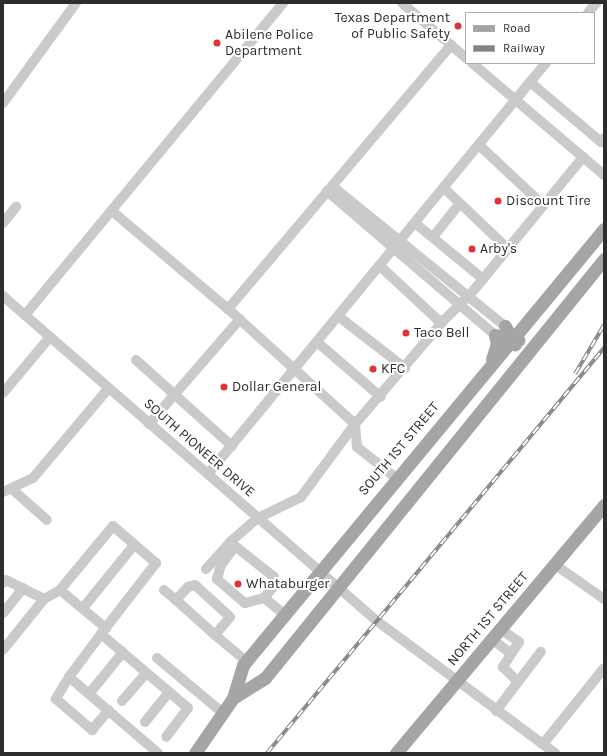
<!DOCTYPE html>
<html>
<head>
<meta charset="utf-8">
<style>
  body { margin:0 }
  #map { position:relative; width:607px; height:756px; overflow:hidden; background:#fff; font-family:Karla,sans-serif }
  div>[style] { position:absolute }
  .minor>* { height:10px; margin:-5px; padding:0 5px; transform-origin:5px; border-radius:5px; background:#cacaca }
  .major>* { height:13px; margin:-6.5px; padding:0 6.5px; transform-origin:6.5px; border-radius:6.5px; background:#a5a5a5 }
  .rail>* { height:4px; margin-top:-2px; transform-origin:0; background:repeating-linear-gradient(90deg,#fff 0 8px,#828282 0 16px); box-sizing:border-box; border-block:1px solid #828282 }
  .dots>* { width:11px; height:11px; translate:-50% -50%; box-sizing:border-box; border:2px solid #fff; border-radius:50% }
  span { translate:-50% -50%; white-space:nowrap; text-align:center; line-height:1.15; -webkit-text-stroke:4px #fff; paint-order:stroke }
  .poi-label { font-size:14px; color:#2d2d2d }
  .right { translate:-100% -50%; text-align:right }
  .left { translate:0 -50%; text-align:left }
  .street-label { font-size:14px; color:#2d2d2d }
  .frame { position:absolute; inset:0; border:4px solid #2d2d2d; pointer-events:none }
  .legend { position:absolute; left:465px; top:12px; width:130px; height:52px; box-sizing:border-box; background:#fff; border:1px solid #ababab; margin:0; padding:5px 7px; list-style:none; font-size:12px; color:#2d2d2d }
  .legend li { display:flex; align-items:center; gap:8px; height:20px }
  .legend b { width:20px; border:1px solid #ababab }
</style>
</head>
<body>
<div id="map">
  <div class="minor">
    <div style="left:402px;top:3px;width:84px;rotate:40.7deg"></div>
    <div style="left:588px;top:13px;width:13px;rotate:-51deg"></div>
    <div style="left:472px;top:63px;width:173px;rotate:40.3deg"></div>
    <div style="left:546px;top:63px;width:25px;rotate:130deg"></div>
    <div style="left:530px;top:82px;width:93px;rotate:40.2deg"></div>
    <div style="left:601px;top:142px;width:5px;rotate:-53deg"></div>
    <div style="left:3px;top:103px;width:124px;rotate:-53.9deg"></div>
    <div style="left:479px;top:145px;width:88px;rotate:43.2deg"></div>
    <div style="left:332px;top:186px;width:223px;rotate:39deg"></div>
    <div style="left:444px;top:188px;width:88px;rotate:43.6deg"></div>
    <div style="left:327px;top:191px;width:221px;rotate:40.6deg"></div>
    <div style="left:112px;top:211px;width:152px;rotate:40.2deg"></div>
    <div style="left:3px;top:223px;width:21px;rotate:-51deg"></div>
    <div style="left:415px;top:223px;width:88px;rotate:39.5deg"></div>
    <div style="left:433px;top:237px;width:43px;rotate:-51.5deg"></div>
    <div style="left:380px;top:266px;width:79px;rotate:43deg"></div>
    <div style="left:438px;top:320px;width:6px"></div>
    <div style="left:444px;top:320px;width:35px;rotate:-44deg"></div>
    <div style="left:469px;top:296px;width:180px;rotate:-50.6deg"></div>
    <div style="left:3px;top:296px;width:495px;rotate:41deg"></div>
    <div style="left:377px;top:621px;width:222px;rotate:36.6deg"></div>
    <div style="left:25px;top:315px;width:405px;rotate:-50.4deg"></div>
    <div style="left:338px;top:316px;width:85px;rotate:37.8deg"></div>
    <div style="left:317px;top:342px;width:84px;rotate:40.7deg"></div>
    <div style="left:136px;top:360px;width:129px;rotate:41.9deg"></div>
    <div style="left:3px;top:393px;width:73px;rotate:-50deg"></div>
    <div style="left:149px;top:424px;width:139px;rotate:-49.1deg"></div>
    <div style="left:208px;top:474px;width:507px;rotate:-50.6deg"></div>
    <div style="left:396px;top:478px;width:50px;rotate:-141.5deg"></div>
    <div style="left:357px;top:447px;width:23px;rotate:-95deg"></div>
    <div style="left:355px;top:424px;width:171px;rotate:-137.8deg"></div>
    <div style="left:228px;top:309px;width:346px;rotate:-49.8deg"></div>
    <div style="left:13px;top:490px;width:45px;rotate:41.4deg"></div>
    <div style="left:3px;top:492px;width:33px;rotate:-25deg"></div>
    <div style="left:33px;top:478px;width:116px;rotate:-49.9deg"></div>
    <div style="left:235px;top:546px;width:24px;rotate:126deg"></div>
    <div style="left:221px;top:565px;width:15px;rotate:106deg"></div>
    <div style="left:217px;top:579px;width:37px;rotate:41deg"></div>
    <div style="left:245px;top:603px;width:20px;rotate:-15deg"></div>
    <div style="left:554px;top:564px;width:61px;rotate:35deg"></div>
    <div style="left:206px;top:569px;width:36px;rotate:-48deg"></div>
    <div style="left:3px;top:583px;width:4px;rotate:-45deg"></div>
    <div style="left:6px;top:580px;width:42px;rotate:26.6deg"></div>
    <div style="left:44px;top:599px;width:65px;rotate:128.8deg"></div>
    <div style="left:60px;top:590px;width:60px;rotate:39.6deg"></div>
    <div style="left:164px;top:590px;width:16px;rotate:40deg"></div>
    <div style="left:44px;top:599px;width:18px;rotate:-29deg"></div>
    <div style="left:60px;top:590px;width:83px;rotate:-50.4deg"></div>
    <div style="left:113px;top:526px;width:57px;rotate:40.7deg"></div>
    <div style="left:156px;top:563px;width:90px;rotate:127.8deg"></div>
    <div style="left:83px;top:608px;width:81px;rotate:-51deg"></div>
    <div style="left:3px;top:613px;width:32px;rotate:-51deg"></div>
    <div style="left:284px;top:614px;width:26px;rotate:-141deg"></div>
    <div style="left:264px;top:598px;width:16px;rotate:-50deg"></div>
    <div style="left:274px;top:586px;width:9px;rotate:-90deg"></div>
    <div style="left:274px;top:577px;width:56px;rotate:-141.5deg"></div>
    <div style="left:230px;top:542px;width:37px;rotate:-41deg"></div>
    <div style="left:258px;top:518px;width:48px;rotate:-26deg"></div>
    <div style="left:301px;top:497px;width:91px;rotate:-53.5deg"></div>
    <div style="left:355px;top:424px;width:137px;rotate:-49.4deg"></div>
    <div style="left:500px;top:629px;width:23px;rotate:34deg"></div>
    <div style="left:519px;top:642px;width:30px;rotate:123deg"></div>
    <div style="left:503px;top:667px;width:21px;rotate:45deg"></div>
    <div style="left:518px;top:682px;width:38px;rotate:-53deg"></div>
    <div style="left:215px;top:635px;width:23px;rotate:-50deg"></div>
    <div style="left:230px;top:617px;width:47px;rotate:-137.6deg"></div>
    <div style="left:195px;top:585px;width:7px;rotate:164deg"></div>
    <div style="left:188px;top:587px;width:18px;rotate:133deg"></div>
    <div style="left:176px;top:600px;width:52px;rotate:41.9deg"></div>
    <div style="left:215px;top:635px;width:40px;rotate:40deg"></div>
    <div style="left:492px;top:639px;width:23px;rotate:38deg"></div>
    <div style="left:157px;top:658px;width:86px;rotate:39.8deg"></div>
    <div style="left:69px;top:677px;width:26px;rotate:121deg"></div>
    <div style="left:56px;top:699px;width:48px;rotate:40.7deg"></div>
    <div style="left:92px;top:730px;width:26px;rotate:-50deg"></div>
    <div style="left:89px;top:694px;width:54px;rotate:-51deg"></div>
    <div style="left:122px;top:701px;width:37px;rotate:-49deg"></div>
    <div style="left:496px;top:711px;width:36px;rotate:-53deg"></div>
    <div style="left:145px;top:722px;width:38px;rotate:-51deg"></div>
    <div style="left:543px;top:744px;width:97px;rotate:-51.2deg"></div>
    <div style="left:158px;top:753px;width:117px;rotate:-139.5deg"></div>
    <div style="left:69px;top:677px;width:54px;rotate:-53.3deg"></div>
    <div style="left:101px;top:634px;width:114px;rotate:40.4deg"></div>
    <div style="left:188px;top:708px;width:36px;rotate:127deg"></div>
  </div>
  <div class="major">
    <div style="left:505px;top:326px;width:21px;rotate:62deg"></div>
    <div style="left:492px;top:359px;width:16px;rotate:-72deg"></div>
    <div style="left:497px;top:344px;width:9px;rotate:-103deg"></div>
    <div style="left:495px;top:335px;width:24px;rotate:12deg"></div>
    <div style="left:233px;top:698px;width:38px;rotate:-32deg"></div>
    <div style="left:265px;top:678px;width:539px;rotate:-51.02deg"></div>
    <div style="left:195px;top:753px;width:67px;rotate:-55.4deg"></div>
    <div style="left:233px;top:698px;width:34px;rotate:-73deg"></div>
    <div style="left:243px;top:665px;width:566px;rotate:-50.38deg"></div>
    <div style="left:396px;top:753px;width:324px;rotate:-50deg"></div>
  </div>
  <div class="rail">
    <div style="left:575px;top:374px;width:57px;rotate:-59.4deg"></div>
    <div style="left:267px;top:753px;width:527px;rotate:-50.24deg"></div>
  </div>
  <div class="dots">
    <div style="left:458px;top:26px;background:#e13335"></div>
    <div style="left:217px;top:43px;background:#e13335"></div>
    <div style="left:498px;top:201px;background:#e13335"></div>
    <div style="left:472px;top:249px;background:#e13335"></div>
    <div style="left:406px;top:333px;background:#e13335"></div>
    <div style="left:373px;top:369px;background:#e13335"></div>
    <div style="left:224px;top:387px;background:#e13335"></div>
    <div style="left:238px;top:584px;background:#e13335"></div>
  </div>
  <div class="poi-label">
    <span class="right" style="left:450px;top:26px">Texas Department<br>of Public Safety</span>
    <span class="left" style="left:225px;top:43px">Abilene Police<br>Department</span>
    <span class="left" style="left:506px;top:201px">Discount Tire</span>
    <span class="left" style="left:480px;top:249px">Arby's</span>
    <span class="left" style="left:414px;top:333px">Taco Bell</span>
    <span class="left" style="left:381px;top:369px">KFC</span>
    <span class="left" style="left:232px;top:387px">Dollar General</span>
    <span class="left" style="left:246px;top:584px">Whataburger</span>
  </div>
  <div class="street-label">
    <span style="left:199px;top:448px;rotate:41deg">SOUTH PIONEER DRIVE</span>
    <span style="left:399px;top:449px;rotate:-50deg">SOUTH 1ST STREET</span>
    <span style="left:488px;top:619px;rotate:-50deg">NORTH 1ST STREET</span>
  </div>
  <div class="frame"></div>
  <ul class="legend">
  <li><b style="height:5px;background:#a5a5a5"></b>Road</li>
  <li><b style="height:5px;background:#828282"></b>Railway</li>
  </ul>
</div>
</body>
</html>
